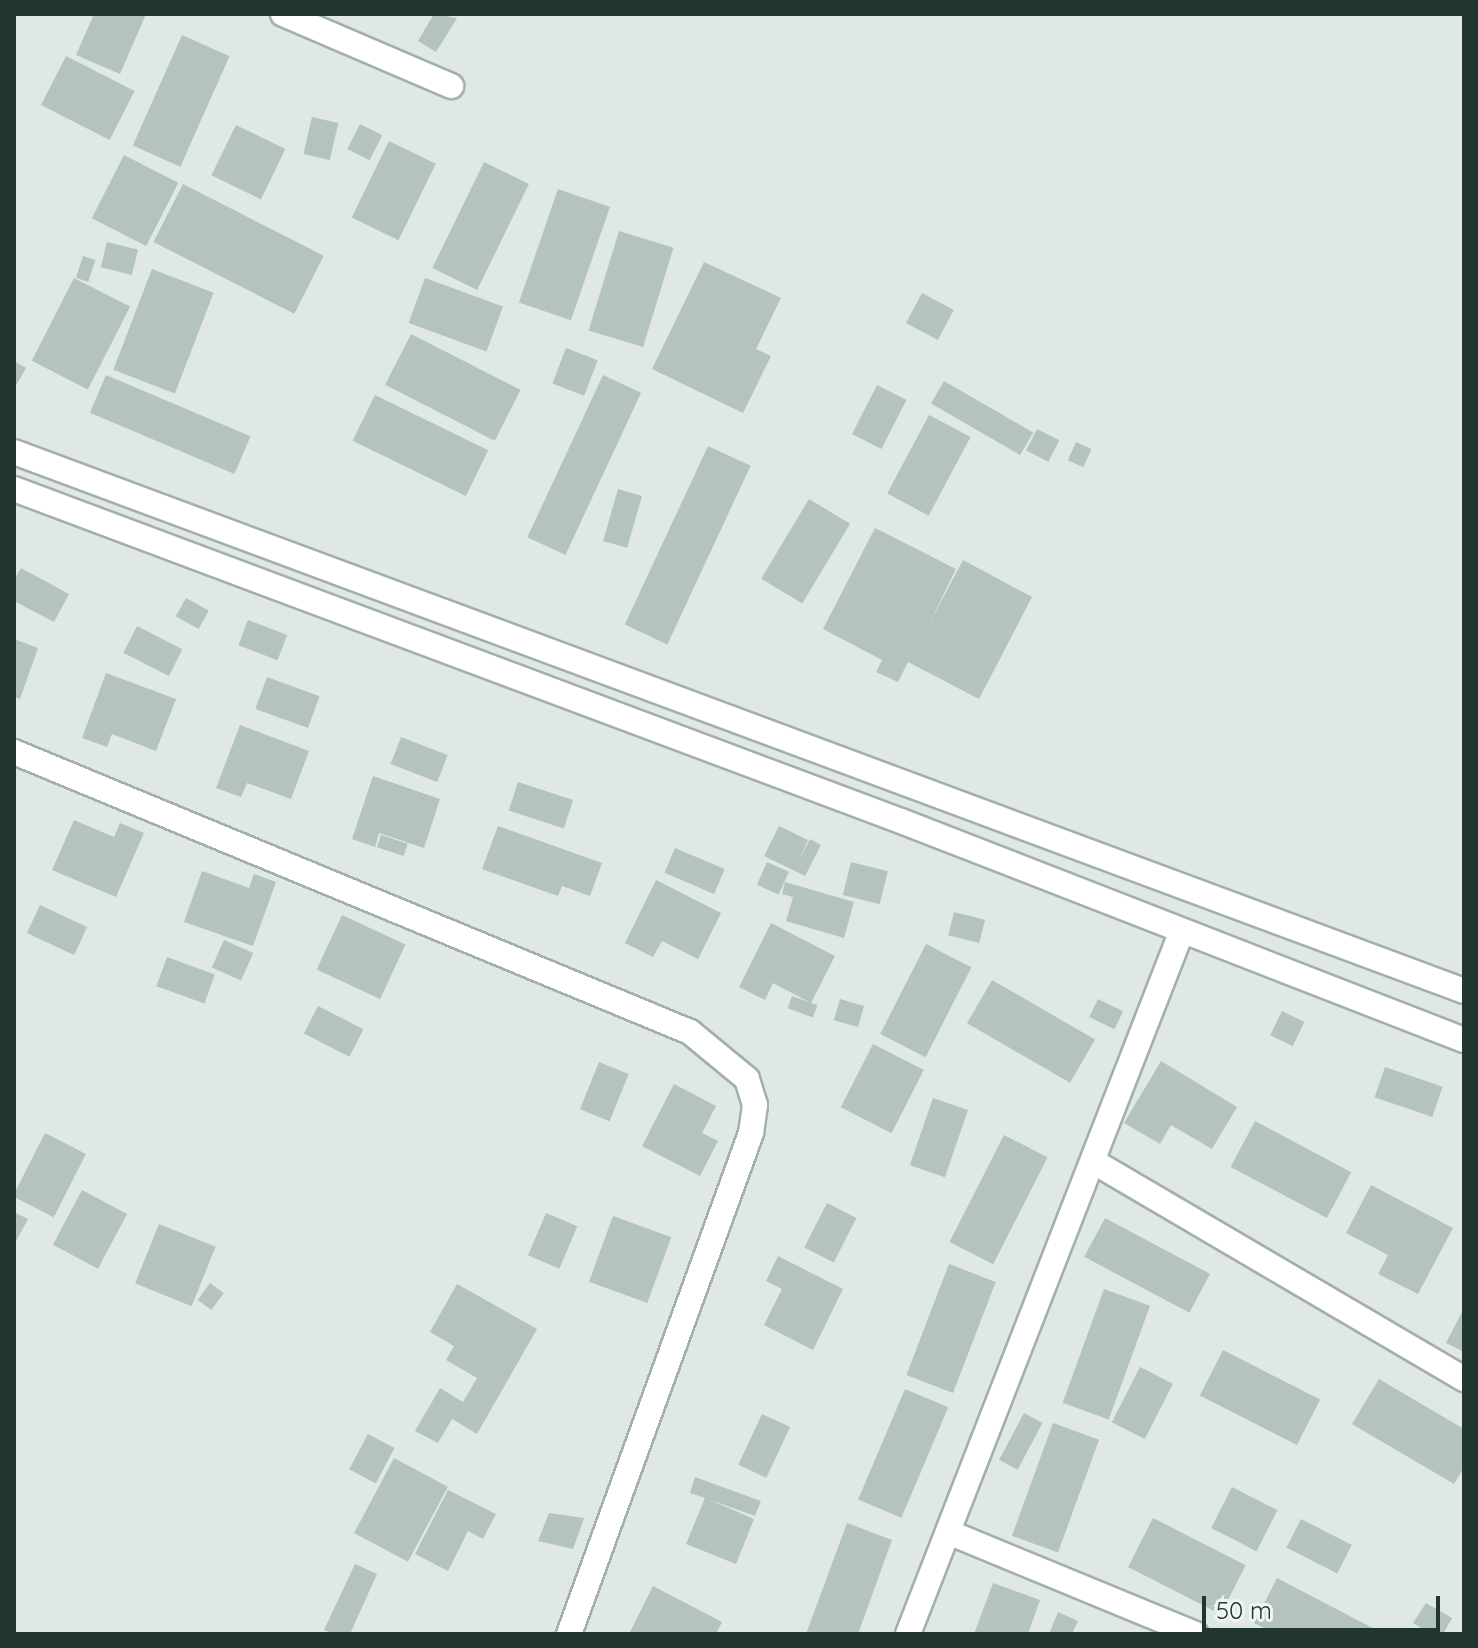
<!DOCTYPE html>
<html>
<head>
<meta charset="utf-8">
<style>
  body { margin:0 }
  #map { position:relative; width:1478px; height:1648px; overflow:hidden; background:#dfe8e4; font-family:Quicksand,sans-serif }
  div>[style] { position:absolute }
  .building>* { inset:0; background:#b5c3bd; transform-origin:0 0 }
  .roads { filter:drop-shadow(2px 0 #a3afab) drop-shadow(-2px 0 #a3afab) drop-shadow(0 2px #a3afab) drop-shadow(0 -2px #a3afab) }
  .minor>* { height:24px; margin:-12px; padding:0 12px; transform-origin:12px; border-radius:12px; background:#fff }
  .tertiary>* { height:24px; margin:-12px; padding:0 12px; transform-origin:12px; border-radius:12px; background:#fff }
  span { translate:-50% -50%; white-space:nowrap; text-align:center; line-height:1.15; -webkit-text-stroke:8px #eff6f2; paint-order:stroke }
  .frame { position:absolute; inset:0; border:16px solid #223631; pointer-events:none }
  .scale { position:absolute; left:1202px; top:1596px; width:238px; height:36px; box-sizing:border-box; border:4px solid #223631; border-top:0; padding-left:10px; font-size:24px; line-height:28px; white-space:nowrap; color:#223631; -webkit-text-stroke:6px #eff6f2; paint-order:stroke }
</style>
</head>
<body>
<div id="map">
  <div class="building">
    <div style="clip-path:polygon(94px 14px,146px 14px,120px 74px,76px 55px)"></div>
    <div style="clip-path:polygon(434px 14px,457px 18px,436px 52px,418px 41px)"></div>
    <div style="left:182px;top:35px;width:52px;height:121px;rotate:24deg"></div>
    <div style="left:66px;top:56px;width:77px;height:55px;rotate:27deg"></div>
    <div style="left:312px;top:117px;width:27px;height:38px;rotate:13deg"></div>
    <div style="left:360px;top:124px;width:25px;height:28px;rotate:27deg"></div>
    <div style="left:236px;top:125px;width:55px;height:56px;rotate:26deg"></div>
    <div style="left:389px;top:141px;width:52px;height:85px;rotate:26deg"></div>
    <div style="left:124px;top:155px;width:61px;height:71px;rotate:27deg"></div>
    <div style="left:484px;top:162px;width:50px;height:118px;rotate:26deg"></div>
    <div style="left:183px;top:184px;width:158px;height:65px;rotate:27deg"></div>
    <div style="left:558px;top:189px;width:55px;height:120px;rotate:19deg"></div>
    <div style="left:619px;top:231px;width:57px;height:104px;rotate:17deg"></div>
    <div style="left:107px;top:242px;width:32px;height:26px;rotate:14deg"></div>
    <div style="left:83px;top:256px;width:13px;height:23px;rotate:18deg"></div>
    <div style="clip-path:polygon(704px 262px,781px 298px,756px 349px,771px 356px,743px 413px,652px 369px)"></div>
    <div style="left:152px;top:269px;width:66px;height:108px;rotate:21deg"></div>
    <div style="left:74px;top:278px;width:63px;height:93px;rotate:27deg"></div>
    <div style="left:425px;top:278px;width:83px;height:48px;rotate:20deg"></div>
    <div style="left:922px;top:293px;width:36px;height:34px;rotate:28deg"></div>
    <div style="left:411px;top:334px;width:123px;height:57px;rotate:27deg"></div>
    <div style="left:566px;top:348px;width:34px;height:38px;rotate:21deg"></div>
    <div style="clip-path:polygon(14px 361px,26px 368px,14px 389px)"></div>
    <div style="left:106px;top:375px;width:157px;height:41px;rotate:23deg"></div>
    <div style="left:603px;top:375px;width:42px;height:179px;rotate:25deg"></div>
    <div style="left:944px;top:381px;width:103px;height:26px;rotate:30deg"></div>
    <div style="left:877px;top:385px;width:33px;height:55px;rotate:27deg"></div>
    <div style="left:375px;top:395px;width:126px;height:51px;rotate:26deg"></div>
    <div style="left:929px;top:415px;width:47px;height:89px;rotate:28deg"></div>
    <div style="left:1037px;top:429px;width:25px;height:24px;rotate:27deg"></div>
    <div style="left:1076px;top:442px;width:17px;height:20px;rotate:24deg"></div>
    <div style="left:708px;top:446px;width:47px;height:197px;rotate:25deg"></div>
    <div style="left:618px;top:489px;width:25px;height:54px;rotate:16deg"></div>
    <div style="left:809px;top:499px;width:48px;height:93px;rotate:31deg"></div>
    <div style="clip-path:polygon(875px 528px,956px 569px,928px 626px,963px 560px,1032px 597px,979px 699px,908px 662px,898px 682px,876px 672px,882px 660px,823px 629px)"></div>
    <div style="clip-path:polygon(21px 568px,69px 594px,54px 622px,14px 601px,14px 580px)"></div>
    <div style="left:186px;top:598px;width:26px;height:21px;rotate:29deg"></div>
    <div style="left:248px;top:620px;width:42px;height:27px;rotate:21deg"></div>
    <div style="left:137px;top:626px;width:51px;height:30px;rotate:27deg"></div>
    <div style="clip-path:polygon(14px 639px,38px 648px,20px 699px,14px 697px)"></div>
    <div style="clip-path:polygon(106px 673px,176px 699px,156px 751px,112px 734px,107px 747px,82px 738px)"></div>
    <div style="left:267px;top:677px;width:56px;height:34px;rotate:20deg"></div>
    <div style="clip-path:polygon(240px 725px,309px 751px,291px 799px,247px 783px,241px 797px,216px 788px)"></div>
    <div style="left:401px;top:737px;width:50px;height:29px;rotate:21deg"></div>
    <div style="clip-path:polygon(373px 776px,440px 799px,424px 848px,379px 833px,375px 847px,352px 839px)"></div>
    <div style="left:518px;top:782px;width:58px;height:30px;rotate:18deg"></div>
    <div style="clip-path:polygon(74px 820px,114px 837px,120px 823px,144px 833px,116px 897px,52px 870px)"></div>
    <div style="clip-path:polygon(498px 826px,602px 863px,590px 896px,562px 886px,558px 896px,482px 869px)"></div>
    <div style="clip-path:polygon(779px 826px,808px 840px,799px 860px,810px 839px,821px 845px,805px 876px,764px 856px)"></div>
    <div style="left:381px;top:835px;width:28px;height:13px;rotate:18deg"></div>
    <div style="left:675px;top:848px;width:54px;height:27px;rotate:23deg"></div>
    <div style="left:767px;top:862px;width:24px;height:25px;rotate:24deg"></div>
    <div style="left:851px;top:862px;width:38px;height:34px;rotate:14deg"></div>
    <div style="clip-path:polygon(202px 871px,249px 888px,254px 874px,276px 882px,253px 946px,184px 922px)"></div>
    <div style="clip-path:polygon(656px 880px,721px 913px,698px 959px,662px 941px,653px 957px,625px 943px)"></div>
    <div style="clip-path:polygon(785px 882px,854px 902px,844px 938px,786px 921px,793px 897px,782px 894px)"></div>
    <div style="left:40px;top:905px;width:52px;height:31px;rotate:25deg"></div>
    <div style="left:954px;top:912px;width:32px;height:24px;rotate:14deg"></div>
    <div style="left:342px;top:915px;width:70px;height:60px;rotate:25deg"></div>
    <div style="clip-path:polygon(771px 923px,835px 956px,811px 1003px,773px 983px,765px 1000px,739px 987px)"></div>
    <div style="left:224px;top:940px;width:32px;height:30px;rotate:24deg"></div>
    <div style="left:926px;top:944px;width:51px;height:101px;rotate:27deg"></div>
    <div style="left:167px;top:957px;width:51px;height:31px;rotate:20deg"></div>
    <div style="left:992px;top:980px;width:119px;height:50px;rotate:30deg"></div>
    <div style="left:792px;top:996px;width:27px;height:13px;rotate:20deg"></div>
    <div style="left:840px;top:999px;width:25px;height:22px;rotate:16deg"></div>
    <div style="left:1098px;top:999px;width:28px;height:20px;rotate:26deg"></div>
    <div style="left:318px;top:1006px;width:51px;height:31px;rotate:27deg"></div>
    <div style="left:1282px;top:1011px;width:25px;height:27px;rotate:26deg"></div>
    <div style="left:873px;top:1044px;width:57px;height:71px;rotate:27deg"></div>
    <div style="clip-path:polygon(1161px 1061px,1237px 1107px,1212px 1149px,1171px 1125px,1160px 1144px,1124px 1123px)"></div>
    <div style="left:599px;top:1062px;width:32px;height:51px;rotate:22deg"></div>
    <div style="left:1385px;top:1067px;width:61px;height:32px;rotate:19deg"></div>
    <div style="clip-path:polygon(674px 1084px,716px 1106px,702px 1133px,718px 1141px,700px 1176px,642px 1146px)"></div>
    <div style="left:933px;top:1098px;width:37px;height:71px;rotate:19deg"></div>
    <div style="left:1255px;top:1121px;width:109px;height:52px;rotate:28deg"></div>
    <div style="left:45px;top:1133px;width:46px;height:71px;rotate:27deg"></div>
    <div style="left:1004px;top:1135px;width:49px;height:120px;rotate:27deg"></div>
    <div style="clip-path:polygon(1371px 1185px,1453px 1228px,1418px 1294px,1378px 1274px,1388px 1255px,1346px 1233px)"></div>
    <div style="left:82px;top:1190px;width:51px;height:62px;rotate:28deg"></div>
    <div style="left:827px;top:1203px;width:33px;height:50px;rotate:27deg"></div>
    <div style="clip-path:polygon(14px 1212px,28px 1219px,14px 1245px)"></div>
    <div style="left:546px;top:1213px;width:34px;height:46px;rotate:23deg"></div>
    <div style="left:613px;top:1216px;width:62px;height:70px;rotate:20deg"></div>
    <div style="left:1105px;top:1218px;width:119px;height:44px;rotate:28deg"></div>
    <div style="left:159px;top:1224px;width:61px;height:64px;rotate:22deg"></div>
    <div style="clip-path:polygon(778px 1256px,843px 1289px,813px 1350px,764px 1325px,782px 1289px,766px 1281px)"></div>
    <div style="left:949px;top:1264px;width:50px;height:119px;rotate:21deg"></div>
    <div style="left:210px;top:1283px;width:17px;height:21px;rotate:36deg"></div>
    <div style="clip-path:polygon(457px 1284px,537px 1329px,477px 1434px,452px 1419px,438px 1443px,415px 1431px,440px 1388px,463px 1402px,477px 1378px,446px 1360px,454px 1346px,430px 1332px)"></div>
    <div style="left:1104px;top:1289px;width:49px;height:121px;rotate:20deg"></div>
    <div style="clip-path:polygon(1464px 1308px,1464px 1352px,1446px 1343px)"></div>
    <div style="left:1223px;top:1350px;width:109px;height:51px;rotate:27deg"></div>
    <div style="left:1140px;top:1367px;width:37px;height:62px;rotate:27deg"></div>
    <div style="clip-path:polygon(1379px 1379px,1464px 1429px,1464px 1467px,1454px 1484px,1352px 1424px)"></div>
    <div style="left:905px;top:1389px;width:47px;height:120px;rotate:23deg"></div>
    <div style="left:1024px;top:1413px;width:21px;height:53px;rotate:28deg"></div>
    <div style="left:762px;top:1414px;width:31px;height:56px;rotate:25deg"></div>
    <div style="left:1053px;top:1423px;width:49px;height:120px;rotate:20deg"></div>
    <div style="left:368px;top:1434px;width:30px;height:40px;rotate:28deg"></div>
    <div style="left:394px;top:1458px;width:61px;height:85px;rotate:28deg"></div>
    <div style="clip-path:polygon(695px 1477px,761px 1501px,755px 1516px,708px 1499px,754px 1519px,736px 1564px,686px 1544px,705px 1498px,690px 1493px)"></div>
    <div style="left:1232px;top:1487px;width:51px;height:46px;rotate:27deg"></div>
    <div style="clip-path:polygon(448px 1490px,496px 1514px,483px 1539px,468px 1531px,448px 1571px,415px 1554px)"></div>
    <div style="clip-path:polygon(549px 1513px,584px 1518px,573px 1549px,538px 1541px)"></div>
    <div style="left:1153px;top:1518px;width:104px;height:55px;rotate:27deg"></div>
    <div style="left:1301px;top:1519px;width:57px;height:32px;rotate:27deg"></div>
    <div style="clip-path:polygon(847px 1523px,892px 1540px,858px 1634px,806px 1634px)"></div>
    <div style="clip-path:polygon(355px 1564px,377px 1574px,350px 1634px,334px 1634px,324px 1630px)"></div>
    <div style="clip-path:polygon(1277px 1578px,1384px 1634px,1276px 1634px,1254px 1623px)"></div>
    <div style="clip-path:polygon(993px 1583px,1040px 1600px,1028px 1634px,974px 1634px)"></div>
    <div style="clip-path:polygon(653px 1586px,722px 1622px,716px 1634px,629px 1634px)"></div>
    <div style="clip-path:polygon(1426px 1603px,1452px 1618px,1443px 1634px,1431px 1634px,1413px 1623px)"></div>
    <div style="clip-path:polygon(1058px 1612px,1078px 1621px,1072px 1634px,1049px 1634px)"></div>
  </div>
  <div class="roads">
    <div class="minor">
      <div style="left:283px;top:14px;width:183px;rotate:23.2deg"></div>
      <div style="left:14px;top:752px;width:732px;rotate:22.5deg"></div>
      <div style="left:690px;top:1032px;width:74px;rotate:39.5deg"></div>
      <div style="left:747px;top:1079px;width:27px;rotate:73deg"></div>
      <div style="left:755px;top:1105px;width:28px;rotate:98deg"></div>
      <div style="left:751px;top:1133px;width:533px;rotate:109.96deg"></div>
      <div style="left:1094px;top:1162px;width:429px;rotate:30.4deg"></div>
      <div style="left:948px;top:1532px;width:268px;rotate:22.4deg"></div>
      <div style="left:908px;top:1634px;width:752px;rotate:-68.72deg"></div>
    </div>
    <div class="tertiary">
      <div style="left:14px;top:452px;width:1547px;rotate:20.39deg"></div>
      <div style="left:14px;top:489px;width:947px;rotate:20.52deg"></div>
      <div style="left:901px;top:821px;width:604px;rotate:21.26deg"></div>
    </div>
  </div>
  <div class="frame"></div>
  <div class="scale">50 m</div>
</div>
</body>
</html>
